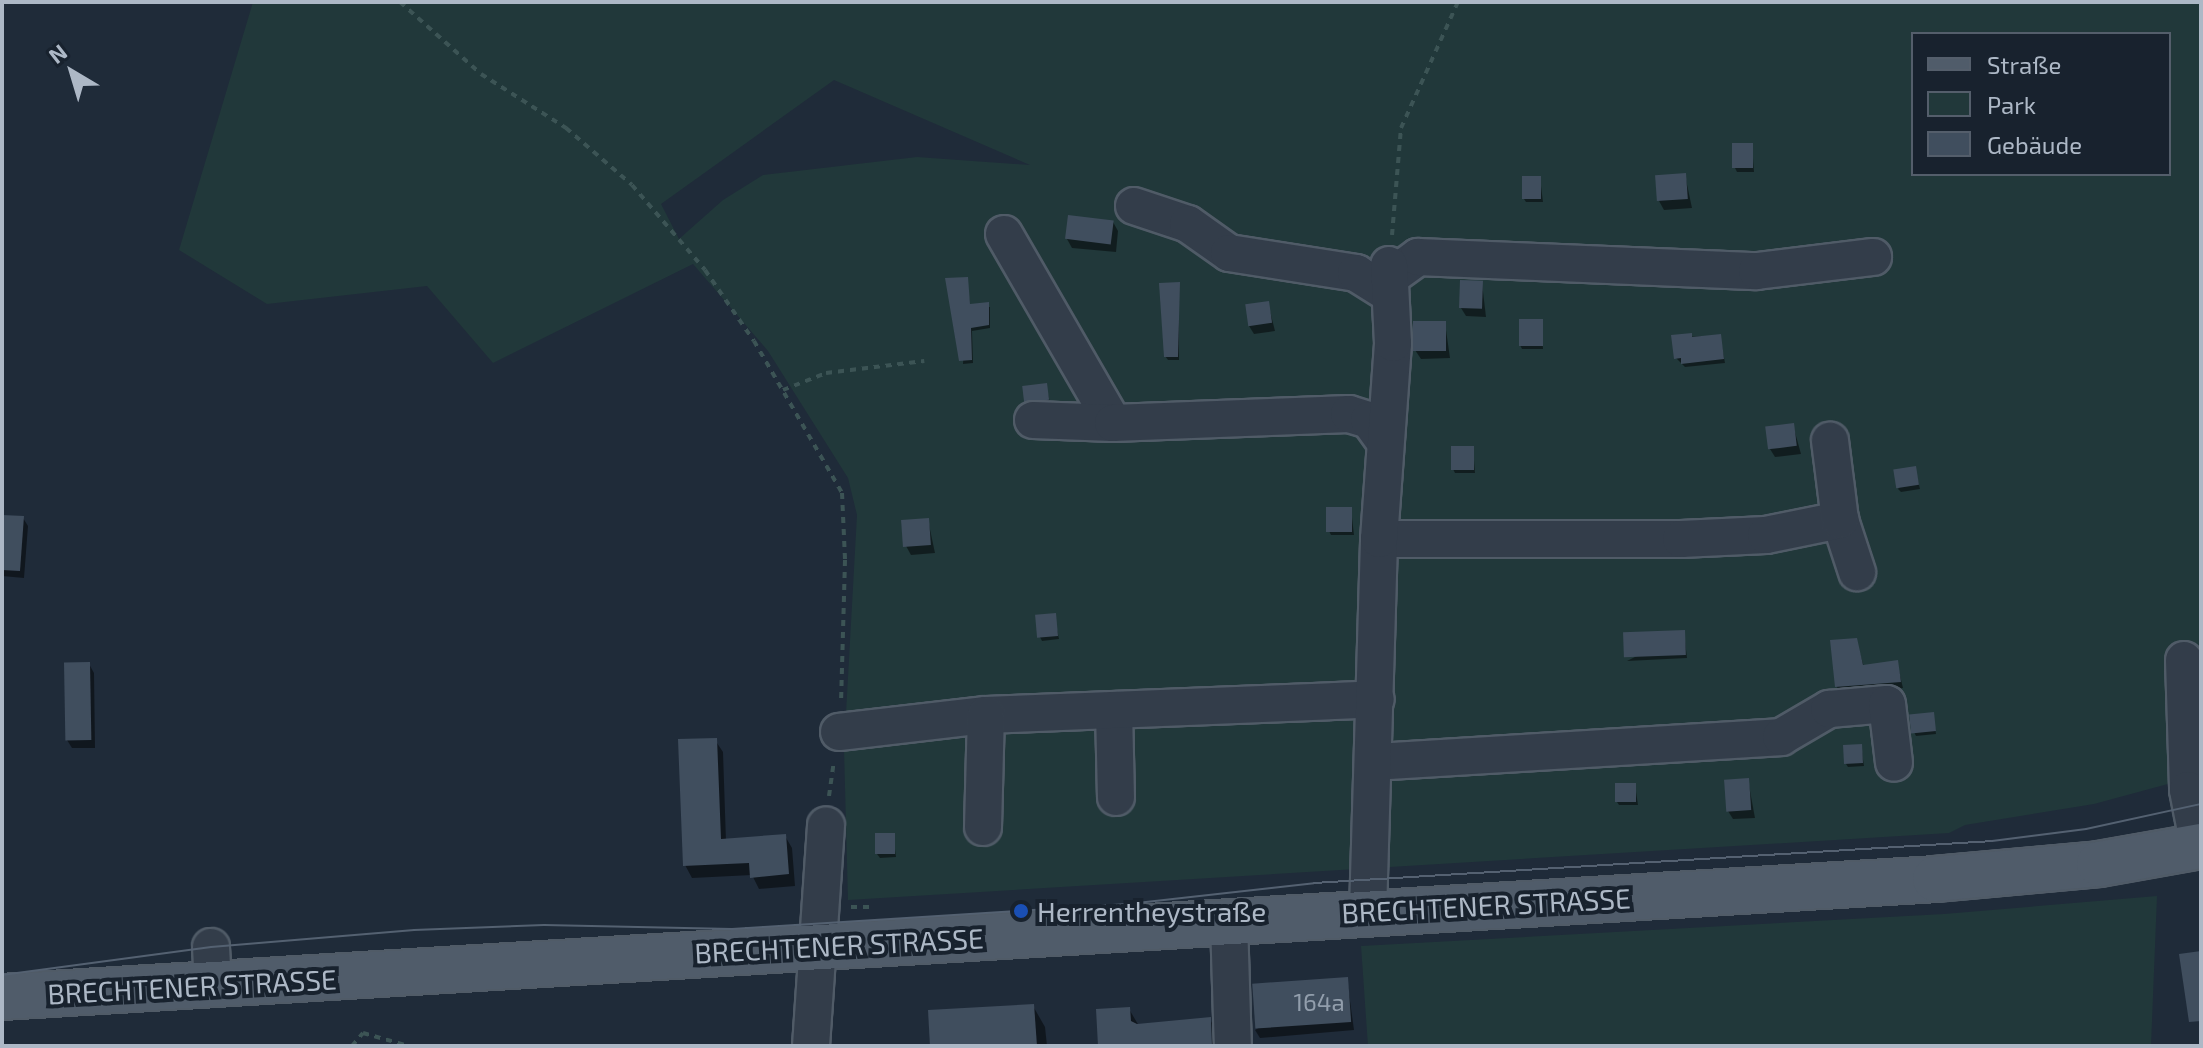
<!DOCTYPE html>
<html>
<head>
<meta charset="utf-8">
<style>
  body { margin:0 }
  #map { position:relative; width:2203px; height:1048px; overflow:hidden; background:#1f2b39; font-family:"Exo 2",sans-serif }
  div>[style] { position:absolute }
  .green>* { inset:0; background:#21383a }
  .shadow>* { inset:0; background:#0007 }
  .building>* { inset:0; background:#404e5e; transform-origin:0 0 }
  .path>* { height:4px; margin-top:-2px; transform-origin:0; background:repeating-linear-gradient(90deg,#3c5455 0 6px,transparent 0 12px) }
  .roads { filter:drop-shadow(2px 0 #505b67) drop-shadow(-2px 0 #505b67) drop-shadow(0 2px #505b67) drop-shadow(0 -2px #505b67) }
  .minor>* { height:36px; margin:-18px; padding:0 18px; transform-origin:18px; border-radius:18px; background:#333d4a }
  .major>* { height:44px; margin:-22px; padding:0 22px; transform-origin:22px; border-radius:22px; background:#505c6a }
  .tram>* { height:2px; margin:-1px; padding:0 1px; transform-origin:1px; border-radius:1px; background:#546171 }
  .dots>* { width:22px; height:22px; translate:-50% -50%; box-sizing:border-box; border:4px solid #18222e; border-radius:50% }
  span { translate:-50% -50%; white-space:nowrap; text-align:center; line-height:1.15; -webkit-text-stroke:8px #18222e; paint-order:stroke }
  .number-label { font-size:24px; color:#929eac }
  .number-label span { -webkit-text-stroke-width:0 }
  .street-label { font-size:28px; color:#adb8c6 }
  .poi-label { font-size:28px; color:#adb8c6 }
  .left { translate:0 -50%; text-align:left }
  .frame { position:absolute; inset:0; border:4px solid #adb8c6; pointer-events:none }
  .legend { position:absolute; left:1911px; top:32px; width:260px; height:144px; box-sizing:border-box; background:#18222e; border:2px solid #545e6b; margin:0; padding:10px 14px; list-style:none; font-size:24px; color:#adb8c6 }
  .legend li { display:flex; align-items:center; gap:16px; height:40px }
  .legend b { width:40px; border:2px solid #545e6b }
  .north { position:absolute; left:32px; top:32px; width:80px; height:80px; -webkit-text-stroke:6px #18222e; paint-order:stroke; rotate:322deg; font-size:22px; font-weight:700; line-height:32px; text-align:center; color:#adb8c6 }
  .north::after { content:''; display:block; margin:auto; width:28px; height:36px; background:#adb8c6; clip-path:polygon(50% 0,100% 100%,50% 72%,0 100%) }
</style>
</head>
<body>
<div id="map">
  <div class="green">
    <div style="clip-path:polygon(evenodd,253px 2px,2201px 2px,2201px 775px,2094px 804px,1965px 825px,1949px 833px,848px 900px,844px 749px,857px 515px,848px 478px,768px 351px,693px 264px,493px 363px,427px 286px,267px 304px,179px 250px,253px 2px,1913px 34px,2169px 34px,2169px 174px,1913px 174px,1913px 34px,253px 2px,834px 80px,1030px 165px,917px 157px,763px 175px,723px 200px,679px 239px,661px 204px,834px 80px)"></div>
    <div style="clip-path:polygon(2157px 896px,2151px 1046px,1368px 1046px,1361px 946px,1944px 914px)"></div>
  </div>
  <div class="shadow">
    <div style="clip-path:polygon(1752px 145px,1754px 172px,1737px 172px,1735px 168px)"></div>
    <div style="clip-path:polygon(1685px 175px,1692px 208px,1664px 210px,1659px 201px)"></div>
    <div style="clip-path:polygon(1540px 178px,1543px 202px,1526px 202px,1524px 199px)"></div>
    <div style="clip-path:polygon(1113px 222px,1118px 231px,1116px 252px,1072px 248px,1067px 239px)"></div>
    <div style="clip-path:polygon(967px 279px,970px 306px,990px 307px,990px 328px,972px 331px,973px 363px,963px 364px)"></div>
    <div style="clip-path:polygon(1482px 283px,1486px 317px,1466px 316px,1461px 308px)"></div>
    <div style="clip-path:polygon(1179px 284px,1179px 360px,1168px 360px,1165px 356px)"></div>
    <div style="clip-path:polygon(1268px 303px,1275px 331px,1254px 334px,1249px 326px)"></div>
    <div style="clip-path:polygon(1541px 321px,1543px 349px,1522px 349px,1520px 345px)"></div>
    <div style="clip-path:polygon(1445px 323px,1450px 358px,1421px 359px,1415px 350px)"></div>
    <div style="clip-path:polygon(1720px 336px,1725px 363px,1685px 367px,1676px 358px,1673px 337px)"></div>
    <div style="clip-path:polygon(1046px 385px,1050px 403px,1027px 405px,1025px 401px)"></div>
    <div style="clip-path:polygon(1793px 425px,1801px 454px,1775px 457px,1770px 449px)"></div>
    <div style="clip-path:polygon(1473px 448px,1475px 473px,1455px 473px,1453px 469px)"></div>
    <div style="clip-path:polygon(1915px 468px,1920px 489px,1901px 492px,1898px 489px)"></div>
    <div style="clip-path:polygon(1351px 509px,1354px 535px,1331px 535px,1329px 531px)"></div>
    <div style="clip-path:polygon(2px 517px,23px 518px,28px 526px,24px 578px,2px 576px)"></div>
    <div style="clip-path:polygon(928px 520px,935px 553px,911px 555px,906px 546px)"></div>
    <div style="clip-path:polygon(1054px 615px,1059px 639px,1042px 641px,1040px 637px)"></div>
    <div style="clip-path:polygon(1684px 632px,1687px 658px,1627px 661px)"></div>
    <div style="clip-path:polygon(1856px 640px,1864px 667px,1897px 663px,1903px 688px,1841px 693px,1837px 687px)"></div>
    <div style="clip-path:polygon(89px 664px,94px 673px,95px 748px,72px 748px,67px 740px)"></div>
    <div style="clip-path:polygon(1933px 714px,1936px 734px,1916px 736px,1914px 732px)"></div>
    <div style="clip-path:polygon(715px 740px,723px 752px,726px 841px,785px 836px,792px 848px,795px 886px,759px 889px,752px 875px,692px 878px,685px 865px)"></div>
    <div style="clip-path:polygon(1861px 746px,1864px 766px,1848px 767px,1846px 764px)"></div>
    <div style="clip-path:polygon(1748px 780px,1755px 818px,1733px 819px,1728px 811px)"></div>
    <div style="clip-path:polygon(1635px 785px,1638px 805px,1619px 805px,1617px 802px)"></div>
    <div style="clip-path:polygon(893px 835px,896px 857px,880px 858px,877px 854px)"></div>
    <div style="clip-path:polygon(1347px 979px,1354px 1030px,1260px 1038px,1255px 1030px)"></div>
    <div style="clip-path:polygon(1033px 1006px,1045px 1027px,1047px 1046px,932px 1046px)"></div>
    <div style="clip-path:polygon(1129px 1009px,1139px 1026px,1210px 1019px,1223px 1046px,1100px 1046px)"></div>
    <div style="clip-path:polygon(851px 1044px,883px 1046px,851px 1046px)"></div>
  </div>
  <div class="building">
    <div style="left:1732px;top:143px;width:21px;height:25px"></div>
    <div style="left:1686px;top:173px;width:26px;height:31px;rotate:86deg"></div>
    <div style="left:1522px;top:176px;width:19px;height:23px"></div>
    <div style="left:1068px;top:215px;width:46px;height:24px;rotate:7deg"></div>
    <div style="clip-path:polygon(968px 277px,970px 304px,989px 302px,989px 325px,971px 328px,972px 360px,959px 361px,945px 278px)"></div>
    <div style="left:1460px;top:280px;width:23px;height:28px;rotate:2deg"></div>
    <div style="clip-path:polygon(1180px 282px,1178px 357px,1164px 357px,1159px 283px)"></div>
    <div style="left:1269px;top:301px;width:22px;height:24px;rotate:82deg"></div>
    <div style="left:1519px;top:319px;width:24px;height:27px"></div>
    <div style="left:1413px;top:321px;width:33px;height:30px"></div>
    <div style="clip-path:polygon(1692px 333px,1692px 337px,1721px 334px,1724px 359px,1681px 364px,1681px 358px,1674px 359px,1671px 335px)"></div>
    <div style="left:1047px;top:383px;width:17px;height:25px;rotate:83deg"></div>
    <div style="left:1794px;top:423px;width:23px;height:29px;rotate:83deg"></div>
    <div style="left:1451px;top:446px;width:23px;height:24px"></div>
    <div style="left:1916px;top:466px;width:19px;height:23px;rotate:81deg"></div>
    <div style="left:1326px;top:507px;width:26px;height:25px"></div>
    <div style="clip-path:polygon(2px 515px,24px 516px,20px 571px,2px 570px)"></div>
    <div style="left:929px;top:518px;width:27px;height:28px;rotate:86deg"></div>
    <div style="left:1056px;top:613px;width:23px;height:21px;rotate:85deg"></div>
    <div style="left:1685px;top:630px;width:25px;height:62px;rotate:88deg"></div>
    <div style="clip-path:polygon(1857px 638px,1863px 665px,1898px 660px,1901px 682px,1835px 687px,1830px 640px)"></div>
    <div style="left:90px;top:662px;width:78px;height:26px;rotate:89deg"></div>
    <div style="left:1934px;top:712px;width:19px;height:25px;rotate:84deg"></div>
    <div style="clip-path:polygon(717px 738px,721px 839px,786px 834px,789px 874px,750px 878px,749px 863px,683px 866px,678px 739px)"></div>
    <div style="left:1862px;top:744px;width:19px;height:19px;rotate:87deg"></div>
    <div style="left:1749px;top:778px;width:32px;height:25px;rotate:86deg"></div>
    <div style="left:1615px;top:783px;width:21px;height:19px"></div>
    <div style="left:875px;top:833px;width:20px;height:21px"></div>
    <div style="clip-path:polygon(2201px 951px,2201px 1021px,2189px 1022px,2179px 954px)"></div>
    <div style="left:1348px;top:977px;width:45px;height:96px;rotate:86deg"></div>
    <div style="clip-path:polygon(1034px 1004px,1037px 1046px,930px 1046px,928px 1010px)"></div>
    <div style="clip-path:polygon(1130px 1007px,1131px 1021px,1137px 1024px,1211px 1017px,1212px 1046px,1098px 1046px,1096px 1009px)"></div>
  </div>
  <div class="path">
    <div style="left:400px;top:2px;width:108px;rotate:41.6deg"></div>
    <div style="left:481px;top:74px;width:101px;rotate:32.4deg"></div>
    <div style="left:566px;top:128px;width:87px;rotate:40.8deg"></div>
    <div style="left:632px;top:185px;width:112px;rotate:49.3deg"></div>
    <div style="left:705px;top:270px;width:86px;rotate:55.4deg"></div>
    <div style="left:754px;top:341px;width:176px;rotate:59.9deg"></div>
    <div style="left:842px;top:493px;width:67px;rotate:87.4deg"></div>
    <div style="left:845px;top:560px;width:141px;rotate:91.6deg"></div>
    <div style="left:1392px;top:235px;width:107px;rotate:-85.2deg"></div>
    <div style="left:1401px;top:128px;width:138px;rotate:-65.7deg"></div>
    <div style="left:783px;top:390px;width:46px;rotate:-21.6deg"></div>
    <div style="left:826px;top:373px;width:99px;rotate:-7deg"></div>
    <div style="left:829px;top:796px;width:35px;rotate:-82deg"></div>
    <div style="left:851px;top:907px;width:23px"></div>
    <div style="left:352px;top:1046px;width:17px;rotate:-50deg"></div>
    <div style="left:363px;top:1033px;width:48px;rotate:15.8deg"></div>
  </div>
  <div class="roads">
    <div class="minor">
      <div style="left:1134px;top:206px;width:57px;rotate:18.4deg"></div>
      <div style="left:1188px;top:224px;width:50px;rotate:35.3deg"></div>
      <div style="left:1229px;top:253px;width:129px;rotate:8.9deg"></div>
      <div style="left:1356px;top:273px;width:39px;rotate:32deg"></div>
      <div style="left:1004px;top:234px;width:218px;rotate:60deg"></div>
      <div style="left:1389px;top:278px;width:36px;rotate:-36deg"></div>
      <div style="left:1418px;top:257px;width:339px;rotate:2.4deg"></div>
      <div style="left:1757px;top:271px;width:117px;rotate:-6.9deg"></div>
      <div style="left:1033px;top:420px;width:80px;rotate:2.1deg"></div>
      <div style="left:1113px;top:423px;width:236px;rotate:-2.2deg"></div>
      <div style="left:1349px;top:414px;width:21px;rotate:17deg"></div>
      <div style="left:1369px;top:420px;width:27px;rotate:54deg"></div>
      <div style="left:1840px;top:520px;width:55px;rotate:71.9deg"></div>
      <div style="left:1379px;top:539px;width:302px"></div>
      <div style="left:1681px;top:539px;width:85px;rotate:-2.7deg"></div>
      <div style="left:1766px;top:535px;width:76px;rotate:-11.5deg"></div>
      <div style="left:1840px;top:520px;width:80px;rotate:-97.2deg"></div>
      <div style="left:2184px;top:660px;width:130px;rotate:88.2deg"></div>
      <div style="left:2188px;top:790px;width:57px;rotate:78.9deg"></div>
      <div style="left:1114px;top:710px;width:87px;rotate:88.7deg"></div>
      <div style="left:839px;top:732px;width:148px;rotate:-6.6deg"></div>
      <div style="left:986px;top:715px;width:390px;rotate:-2.3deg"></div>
      <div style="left:1374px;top:762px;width:408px;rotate:-3.5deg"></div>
      <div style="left:1781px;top:737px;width:56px;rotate:-30.3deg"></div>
      <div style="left:1829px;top:709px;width:58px;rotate:-4.9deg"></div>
      <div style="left:1887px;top:704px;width:59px;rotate:83.2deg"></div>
      <div style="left:983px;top:827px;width:112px;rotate:-88.5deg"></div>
      <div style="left:1368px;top:912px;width:373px;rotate:-88.3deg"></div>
      <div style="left:1379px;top:539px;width:196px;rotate:-85.9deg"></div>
      <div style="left:1393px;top:343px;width:78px;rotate:-92.9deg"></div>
      <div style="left:1229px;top:922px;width:124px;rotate:88.2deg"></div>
      <div style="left:211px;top:947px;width:38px;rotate:87deg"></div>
      <div style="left:811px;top:1046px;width:221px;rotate:-86.1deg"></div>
    </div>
    <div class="major">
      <div style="left:2px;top:997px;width:1937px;rotate:-3.49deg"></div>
      <div style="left:1935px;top:879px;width:165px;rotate:-5.2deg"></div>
      <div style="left:2099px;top:864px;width:104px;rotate:-10deg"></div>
    </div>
  </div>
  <div class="tram">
    <div style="left:2px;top:975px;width:211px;rotate:-7.6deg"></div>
    <div style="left:211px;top:947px;width:204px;rotate:-4.8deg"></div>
    <div style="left:414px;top:930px;width:130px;rotate:-2.2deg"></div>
    <div style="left:544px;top:925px;width:188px;rotate:1.2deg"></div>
    <div style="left:732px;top:929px;width:397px;rotate:-3.6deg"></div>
    <div style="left:1128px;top:904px;width:187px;rotate:-6.4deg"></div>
    <div style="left:1314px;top:883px;width:679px;rotate:-3.54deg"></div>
    <div style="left:1992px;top:841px;width:95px;rotate:-7.3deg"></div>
    <div style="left:2086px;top:829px;width:118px;rotate:-12.3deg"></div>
  </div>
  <div class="dots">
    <div style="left:1021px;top:911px;background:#1a4fb4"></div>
  </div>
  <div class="number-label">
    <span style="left:1319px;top:1002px">164a</span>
  </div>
  <div class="street-label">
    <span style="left:1486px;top:905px;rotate:-3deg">BRECHTENER STRASSE</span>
    <span style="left:839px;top:945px;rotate:-3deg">BRECHTENER STRASSE</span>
    <span style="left:192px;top:986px;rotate:-3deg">BRECHTENER STRASSE</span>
  </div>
  <div class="poi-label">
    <span class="left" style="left:1037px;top:911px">Herrentheystraße</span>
  </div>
  <div class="frame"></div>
  <ul class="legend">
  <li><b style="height:10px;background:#505c6a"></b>Straße</li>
  <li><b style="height:22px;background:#21383a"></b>Park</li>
  <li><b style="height:22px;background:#404e5e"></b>Gebäude</li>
  </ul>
  <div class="north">N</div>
</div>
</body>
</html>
